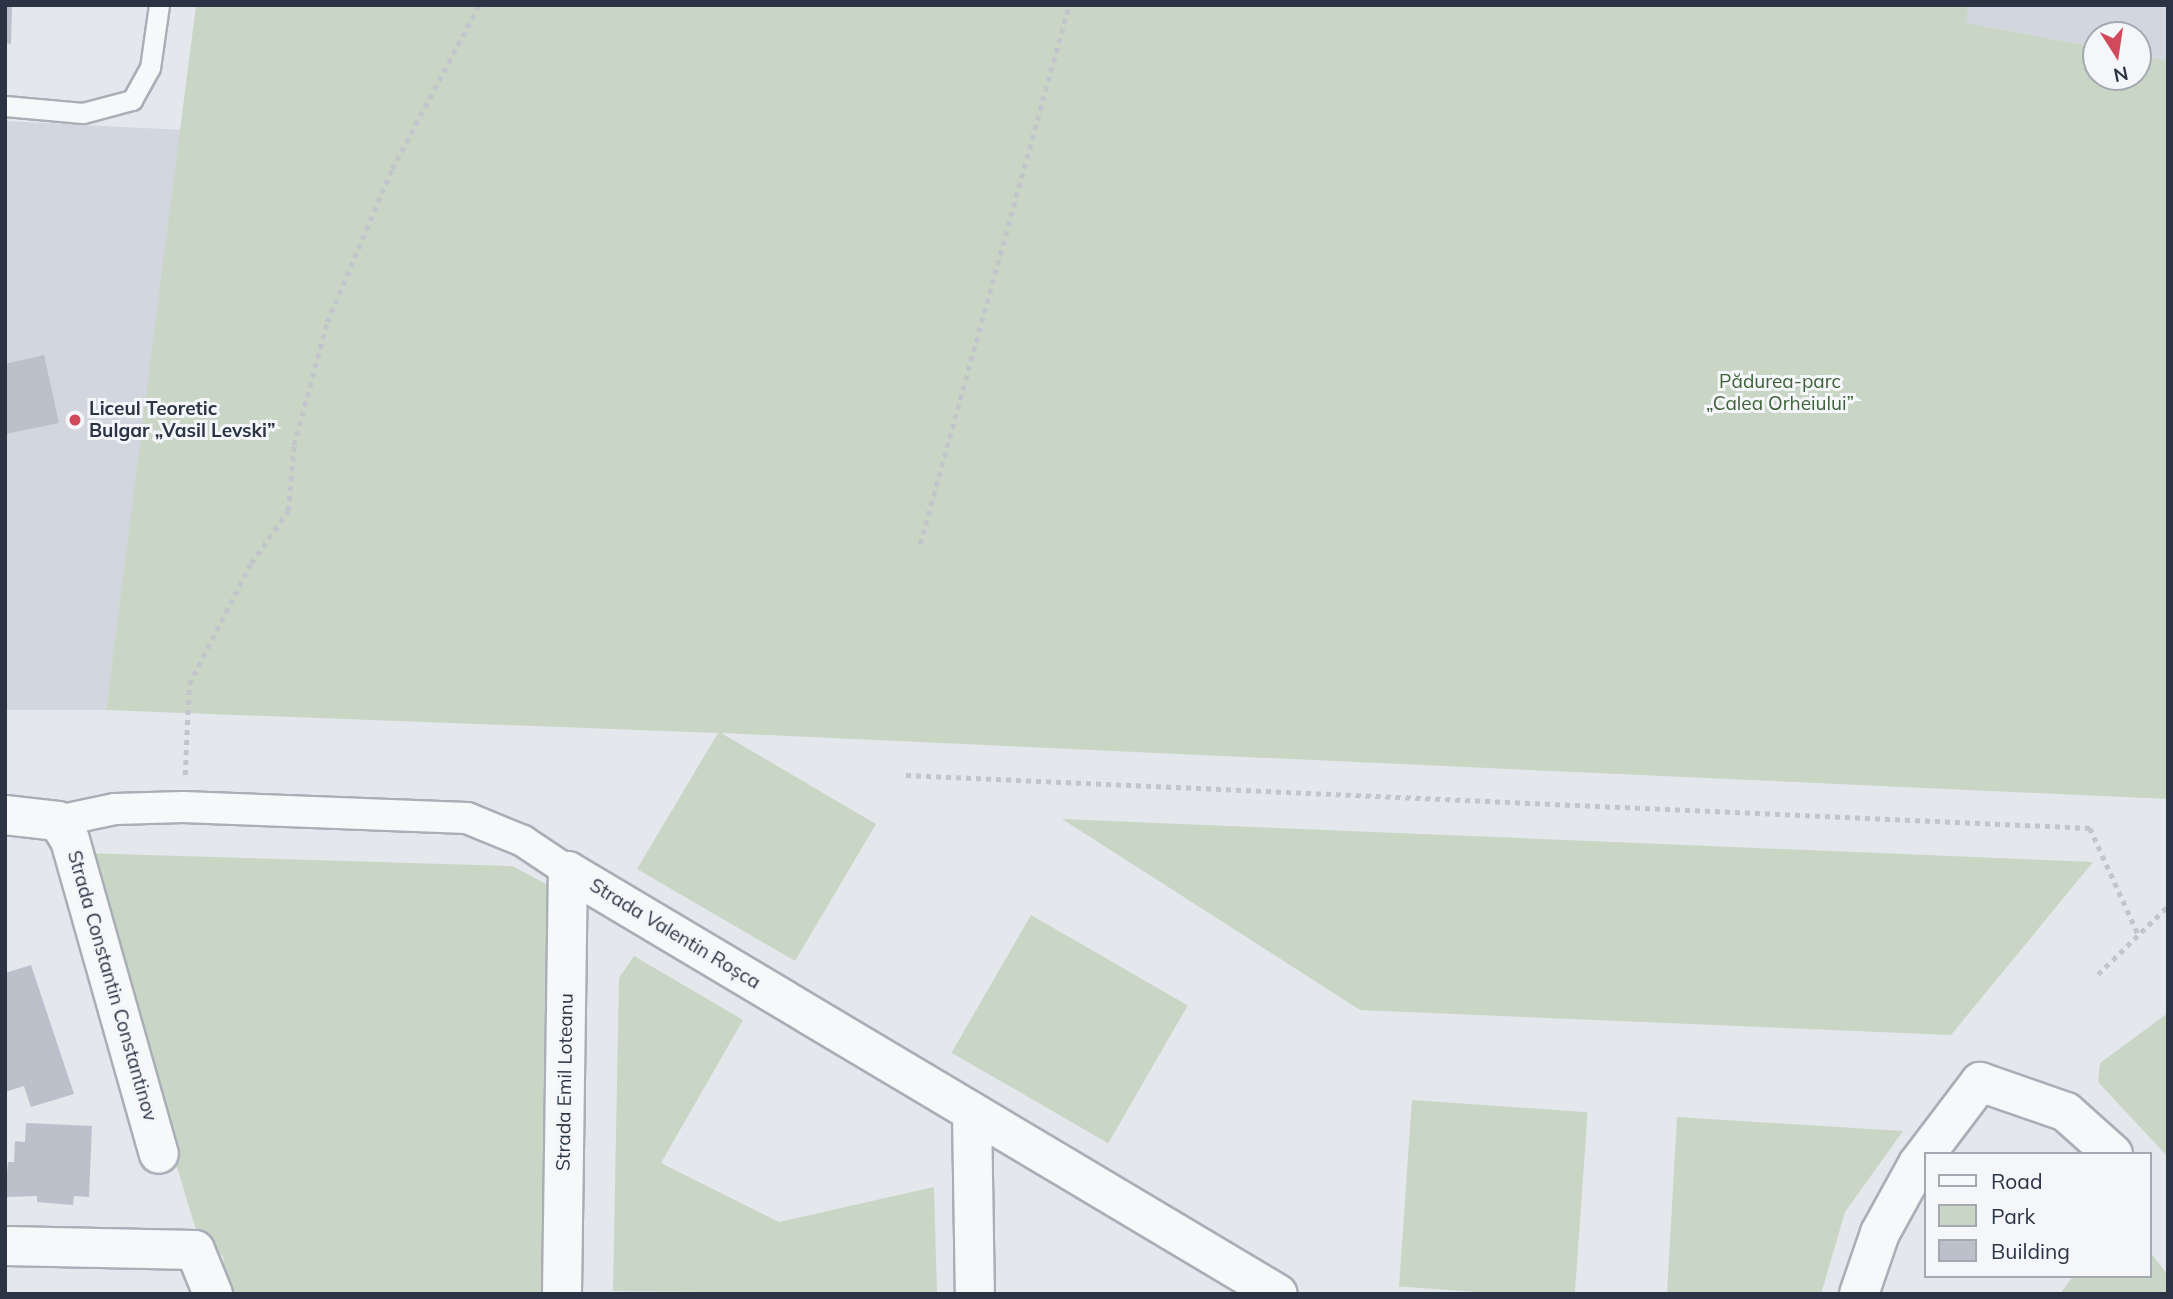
<!DOCTYPE html>
<html>
<head>
<meta charset="utf-8">
<style>
  body { margin:0 }
  #map { position:relative; width:2173px; height:1299px; overflow:hidden; background:#e4e7ec; font-family:Mulish,sans-serif }
  div>[style] { position:absolute }
  .built>* { inset:0; background:#d2d6de }
  .green>* { inset:0; background:#c9d6c5; transform-origin:0 0 }
  .building>* { inset:0; background:#bbc0ca }
  .path>* { height:4.5px; margin-top:-2.25px; transform-origin:0; background:repeating-linear-gradient(90deg,#c2c5cb 0 5px,transparent 0 10px) }
  .roads { filter:drop-shadow(2px 0 #a9aeb7) drop-shadow(-2px 0 #a9aeb7) drop-shadow(0 2px #a9aeb7) drop-shadow(0 -2px #a9aeb7) }
  .service>* { height:19px; margin:-9.5px; padding:0 9.5px; transform-origin:9.5px; border-radius:9.5px; background:#f7f8fa }
  .pedestrian>* { height:30px; margin:-15px; padding:0 15px; transform-origin:15px; border-radius:15px; background:#f7f8fa }
  .minor>* { height:38px; margin:-19px; padding:0 19px; transform-origin:19px; border-radius:19px; background:#f7f8fa }
  .dots>* { width:19px; height:19px; translate:-50% -50%; box-sizing:border-box; border:4px solid #f4f6f9; border-radius:50% }
  span { translate:-50% -50%; white-space:nowrap; text-align:center; line-height:1.15; -webkit-text-stroke:6px #f4f6f9; paint-order:stroke }
  .park-label { font-size:19px; color:#3f6138 }
  .poi-label { font-size:19px; color:#2b3445; font-weight:700 }
  .left { translate:0 -50%; text-align:left }
  .street-label { font-size:19px; color:#2b3445 }
  .frame { position:absolute; inset:0; border:7px solid #2b3445; pointer-events:none }
  .legend { position:absolute; left:1924px; top:1152px; width:228px; height:126px; box-sizing:border-box; background:#f4f6f9; border:2px solid #a4a8b1; margin:0; padding:9px 12px; list-style:none; font-size:21px; color:#2b3445 }
  .legend li { display:flex; align-items:center; gap:14px; height:35px }
  .legend b { width:35px; border:2px solid #a4a8b1 }
  .north { position:absolute; left:2082px; top:21px; width:70px; height:70px; box-sizing:border-box; background:#f4f6f9; border:2px solid #a4a8b1; border-radius:50%; rotate:168deg; font-size:19px; font-weight:700; line-height:28px; text-align:center; color:#2b3445 }
  .north::after { content:''; display:block; margin:auto; width:24px; height:32px; background:#d1495b; clip-path:polygon(50% 0,100% 100%,50% 72%,0 100%) }
</style>
</head>
<body>
<div id="map">
  <div class="built">
    <div style="clip-path:polygon(1969px 5px,2168px 5px,2168px 61px,2138px 55px,2138px 35px,2096px 35px,2096px 47px,1966px 23px)"></div>
    <div style="clip-path:polygon(5px 121px,183px 130px,106px 710px,5px 710px)"></div>
  </div>
  <div class="green">
    <div style="clip-path:polygon(196px 5px,1969px 5px,1966px 23px,2096px 47px,2096px 77px,2138px 77px,2138px 55px,2168px 61px,2168px 799px,721px 733px,876px 824px,795px 961px,637px 869px,718px 733px,106px 710px)"></div>
    <div style="clip-path:polygon(1062px 819px,2093px 862px,1951px 1035px,1360px 1010px)"></div>
    <div style="clip-path:polygon(82px 853px,512px 866px,550px 886px,549px 1294px,227px 1294px,223px 1256px,199px 1240px)"></div>
    <div style="left:1031px;top:915px;width:181px;height:159px;rotate:30deg"></div>
    <div style="clip-path:polygon(634px 956px,743px 1020px,661px 1163px,779px 1222px,934px 1187px,937px 1294px,613px 1291px,619px 978px)"></div>
    <div style="clip-path:polygon(2168px 1013px,2168px 1157px,2098px 1082px,2100px 1063px)"></div>
    <div style="left:1412px;top:1100px;width:176px;height:187px;rotate:4deg"></div>
    <div style="clip-path:polygon(1677px 1117px,1903px 1131px,1845px 1212px,1821px 1294px,1667px 1294px)"></div>
    <div style="clip-path:polygon(2150px 1252px,2168px 1275px,2168px 1294px,2060px 1294px,2073px 1276px,2150px 1276px)"></div>
  </div>
  <div class="building">
    <div style="clip-path:polygon(5px 5px,12px 5px,11px 44px,5px 43px)"></div>
    <div style="clip-path:polygon(44px 355px,59px 423px,5px 434px,5px 364px)"></div>
    <div style="clip-path:polygon(31px 965px,74px 1094px,31px 1107px,24px 1086px,5px 1092px,5px 973px)"></div>
    <div style="clip-path:polygon(26px 1123px,92px 1126px,89px 1197px,74px 1196px,73px 1205px,37px 1202px,37px 1196px,5px 1197px,8px 1162px,14px 1162px,15px 1141px,25px 1142px)"></div>
  </div>
  <div class="path">
    <div style="left:920px;top:544px;width:559px;rotate:-74.55deg"></div>
    <div style="left:185px;top:775px;width:91px;rotate:-87.5deg"></div>
    <div style="left:189px;top:684px;width:136px;rotate:-62.9deg"></div>
    <div style="left:251px;top:563px;width:64px;rotate:-54.6deg"></div>
    <div style="left:288px;top:511px;width:66px;rotate:-84.8deg"></div>
    <div style="left:294px;top:445px;width:127px;rotate:-75deg"></div>
    <div style="left:327px;top:322px;width:166px;rotate:-67deg"></div>
    <div style="left:392px;top:169px;width:186px;rotate:-62.1deg"></div>
    <div style="left:906px;top:775px;width:1185px;rotate:2.56deg"></div>
    <div style="left:2090px;top:828px;width:116px;rotate:65.6deg"></div>
    <div style="left:2098px;top:974px;width:98px;rotate:-44.2deg"></div>
  </div>
  <div class="roads">
    <div class="service">
      <div style="left:5px;top:106px;width:78px;rotate:5.1deg"></div>
      <div style="left:83px;top:113px;width:51px;rotate:-14.9deg"></div>
      <div style="left:132px;top:100px;width:37px;rotate:-61deg"></div>
      <div style="left:150px;top:68px;width:64px;rotate:-81.9deg"></div>
    </div>
    <div class="pedestrian">
      <div style="left:58px;top:821px;width:58px;rotate:-11.9deg"></div>
      <div style="left:115px;top:809px;width:68px;rotate:-1.7deg"></div>
      <div style="left:183px;top:807px;width:284px;rotate:2.2deg"></div>
      <div style="left:467px;top:818px;width:61px;rotate:22.3deg"></div>
      <div style="left:523px;top:841px;width:54px;rotate:33.7deg"></div>
    </div>
    <div class="minor">
      <div style="left:5px;top:815px;width:53px;rotate:6.5deg"></div>
      <div style="left:58px;top:821px;width:22px;rotate:58deg"></div>
      <div style="left:70px;top:840px;width:326px;rotate:74.2deg"></div>
      <div style="left:568px;top:871px;width:826px;rotate:30.79deg"></div>
      <div style="left:972px;top:1112px;width:182px;rotate:89.1deg"></div>
      <div style="left:5px;top:1246px;width:190px;rotate:1.2deg"></div>
      <div style="left:195px;top:1250px;width:48px;rotate:67.8deg"></div>
      <div style="left:562px;top:1294px;width:423px;rotate:-89.2deg"></div>
      <div style="left:1859px;top:1294px;width:65px;rotate:-71deg"></div>
      <div style="left:1880px;top:1233px;width:79px;rotate:-61.2deg"></div>
      <div style="left:1918px;top:1164px;width:103px;rotate:-52.9deg"></div>
      <div style="left:1980px;top:1082px;width:91px;rotate:19.2deg"></div>
      <div style="left:2066px;top:1112px;width:63px;rotate:41.8deg"></div>
    </div>
  </div>
  <div class="dots">
    <div style="left:75px;top:420px;background:#d1495b"></div>
  </div>
  <div class="park-label">
    <span style="left:1780px;top:393px">Pădurea-parc<br>„Calea Orheiului”</span>
  </div>
  <div class="poi-label">
    <span class="left" style="left:89px;top:420px">Liceul Teoretic<br>Bulgar „Vasil Levski”</span>
  </div>
  <div class="street-label">
    <span style="left:675px;top:934px;rotate:31deg">Strada Valentin Roșca</span>
    <span style="left:112px;top:986px;rotate:74deg">Strada Constantin Constantinov</span>
    <span style="left:565px;top:1082px;rotate:-89deg">Strada Emil Loteanu</span>
  </div>
  <div class="frame"></div>
  <ul class="legend">
  <li><b style="height:9px;background:#f7f8fa"></b>Road</li>
  <li><b style="height:19px;background:#c9d6c5"></b>Park</li>
  <li><b style="height:19px;background:#bbc0ca"></b>Building</li>
  </ul>
  <div class="north">N</div>
</div>
</body>
</html>
